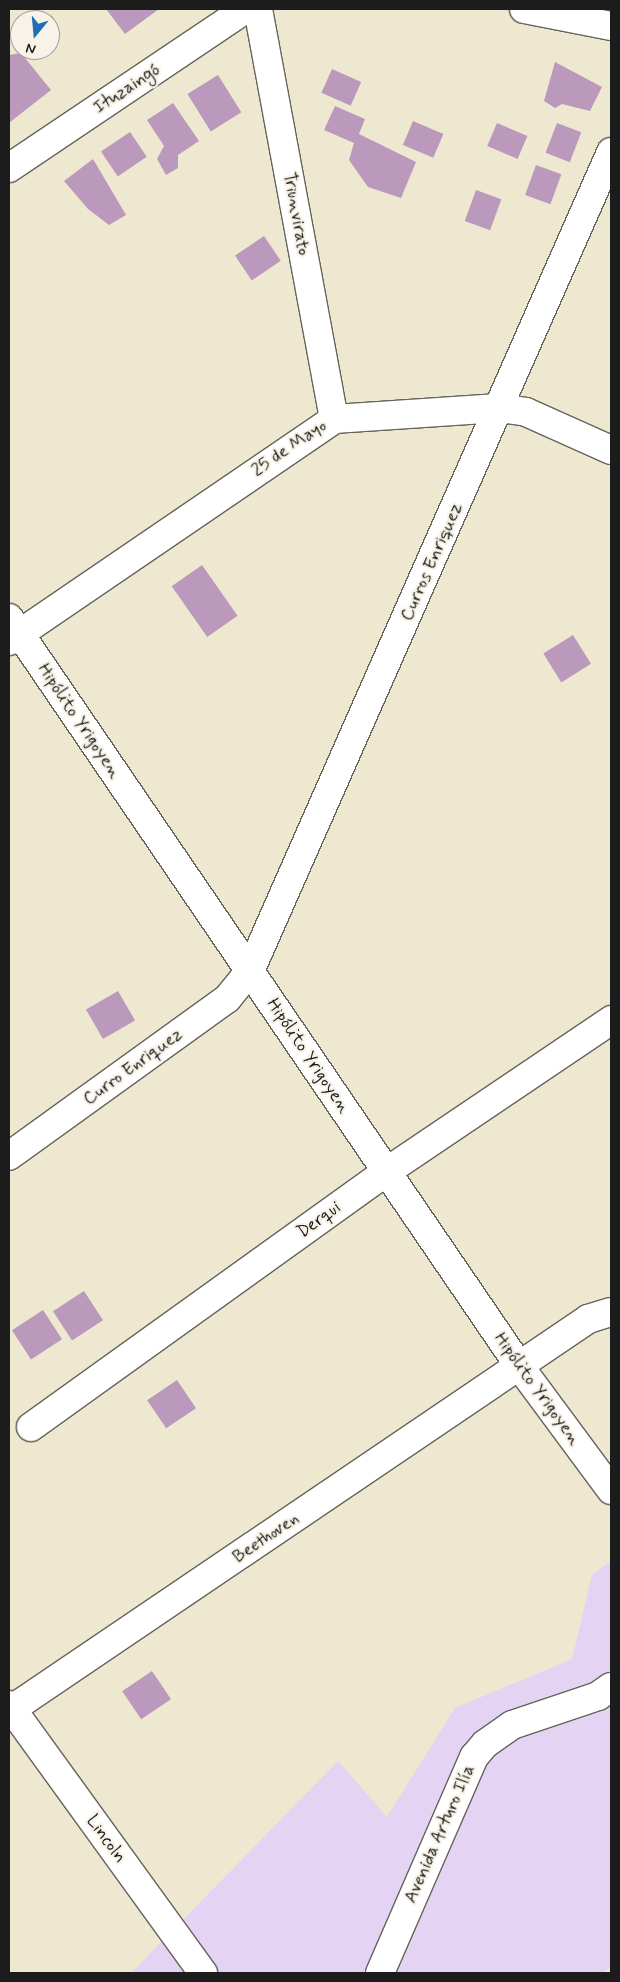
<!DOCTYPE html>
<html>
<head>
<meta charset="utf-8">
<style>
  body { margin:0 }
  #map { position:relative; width:620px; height:1982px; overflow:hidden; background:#eee8d0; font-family:Mynerve,sans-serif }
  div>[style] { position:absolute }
  .built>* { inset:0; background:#e4d3f2 }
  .building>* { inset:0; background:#bb99bc; transform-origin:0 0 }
  .roads { filter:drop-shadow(1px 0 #66635b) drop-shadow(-1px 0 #66635b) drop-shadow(0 1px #66635b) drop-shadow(0 -1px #66635b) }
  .minor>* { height:28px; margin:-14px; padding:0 14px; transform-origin:14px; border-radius:14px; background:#fff }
  .tertiary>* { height:28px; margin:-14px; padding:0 14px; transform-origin:14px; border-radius:14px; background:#fff }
  .secondary>* { height:28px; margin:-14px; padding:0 14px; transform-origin:14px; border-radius:14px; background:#fff }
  span { translate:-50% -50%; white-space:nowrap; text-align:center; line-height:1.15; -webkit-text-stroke:4.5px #f7f3e8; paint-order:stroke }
  .street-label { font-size:18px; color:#1c1c1c }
  .frame { position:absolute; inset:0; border:10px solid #1c1c1c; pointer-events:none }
  .north { position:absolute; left:10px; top:10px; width:50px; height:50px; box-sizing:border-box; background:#f7f3e8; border:1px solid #9f9d96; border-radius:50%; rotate:197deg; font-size:14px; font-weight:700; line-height:20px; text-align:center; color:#1c1c1c }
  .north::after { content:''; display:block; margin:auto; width:18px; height:22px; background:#1f6fb2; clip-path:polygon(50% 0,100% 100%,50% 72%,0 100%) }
</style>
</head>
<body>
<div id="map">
  <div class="built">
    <div style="clip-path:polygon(611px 1561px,611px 1966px,603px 1973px,131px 1973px,338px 1761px,387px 1817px,455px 1708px,572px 1659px,592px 1575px)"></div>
  </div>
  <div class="building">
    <div style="clip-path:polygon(106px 9px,159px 9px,125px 34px)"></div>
    <div style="clip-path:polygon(21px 53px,51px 90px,9px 123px,9px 55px)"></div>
    <div style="clip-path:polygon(555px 62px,602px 87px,590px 111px,562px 104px,555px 108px,544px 101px)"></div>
    <div style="left:332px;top:69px;width:32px;height:26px;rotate:24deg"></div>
    <div style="left:218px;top:75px;width:44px;height:36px;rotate:58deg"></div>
    <div style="clip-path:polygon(173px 103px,199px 141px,178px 155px,178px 168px,166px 175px,157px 159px,164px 146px,147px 120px)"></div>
    <div style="clip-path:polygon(335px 106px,365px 119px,359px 134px,416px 162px,401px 198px,368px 187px,349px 160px,354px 143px,324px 130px)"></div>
    <div style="left:413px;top:121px;width:33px;height:26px;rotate:23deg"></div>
    <div style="left:497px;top:123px;width:33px;height:25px;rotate:23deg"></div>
    <div style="left:557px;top:123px;width:26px;height:32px;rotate:21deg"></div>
    <div style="left:130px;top:132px;width:30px;height:35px;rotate:56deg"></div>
    <div style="clip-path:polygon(93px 159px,126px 215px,109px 225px,88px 209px,64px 181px)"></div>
    <div style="left:536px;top:165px;width:27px;height:32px;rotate:20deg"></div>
    <div style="left:476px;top:190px;width:27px;height:33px;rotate:20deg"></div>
    <div style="left:264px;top:236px;width:30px;height:35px;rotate:56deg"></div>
    <div style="left:202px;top:565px;width:62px;height:37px;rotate:55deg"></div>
    <div style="left:573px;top:635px;width:34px;height:35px;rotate:58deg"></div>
    <div style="left:118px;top:991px;width:34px;height:37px;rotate:60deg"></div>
    <div style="left:84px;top:1291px;width:35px;height:37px;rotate:57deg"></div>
    <div style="left:43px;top:1310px;width:35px;height:37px;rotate:57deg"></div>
    <div style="left:177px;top:1380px;width:34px;height:36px;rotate:56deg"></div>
    <div style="left:152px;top:1671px;width:34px;height:36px;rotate:56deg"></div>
  </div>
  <div class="roads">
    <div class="minor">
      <div style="left:258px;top:9px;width:417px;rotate:79.5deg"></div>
      <div style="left:524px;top:9px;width:89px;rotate:11.1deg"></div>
      <div style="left:9px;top:168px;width:285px;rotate:-33.9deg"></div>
      <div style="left:9px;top:641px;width:394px;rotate:-34.3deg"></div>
      <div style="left:334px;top:419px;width:165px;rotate:-3.8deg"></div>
      <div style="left:499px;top:408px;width:27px;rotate:8deg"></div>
      <div style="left:526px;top:412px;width:93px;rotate:24.1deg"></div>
      <div style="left:9px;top:1156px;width:269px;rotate:-35.8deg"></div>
      <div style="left:227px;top:999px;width:36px;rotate:-51deg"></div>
      <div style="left:250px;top:971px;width:895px;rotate:-66.21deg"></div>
      <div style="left:31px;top:1427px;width:437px;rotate:-35.7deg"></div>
      <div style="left:386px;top:1172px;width:272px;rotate:-34deg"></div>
      <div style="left:9px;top:1705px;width:331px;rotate:54.1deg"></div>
      <div style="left:12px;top:1709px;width:696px;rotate:-34.1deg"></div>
      <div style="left:588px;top:1319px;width:24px;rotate:-17deg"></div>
    </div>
    <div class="tertiary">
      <div style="left:9px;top:618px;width:907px;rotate:55.7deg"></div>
    </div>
    <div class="secondary">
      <div style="left:520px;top:1367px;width:153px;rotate:53.5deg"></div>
      <div style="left:380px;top:1973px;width:236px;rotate:-66.5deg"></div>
      <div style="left:474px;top:1757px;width:17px;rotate:-50deg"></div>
      <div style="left:485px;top:1744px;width:33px;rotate:-35deg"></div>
      <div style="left:512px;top:1725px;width:91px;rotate:-18.6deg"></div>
      <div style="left:598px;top:1696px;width:16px;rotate:-35deg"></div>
    </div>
  </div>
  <div class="street-label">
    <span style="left:127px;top:89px;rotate:-34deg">Ituzaingó</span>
    <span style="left:296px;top:214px;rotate:80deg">Triunvirato</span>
    <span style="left:289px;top:448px;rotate:-34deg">25 de Mayo</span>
    <span style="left:432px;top:562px;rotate:-66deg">Curros Enriquez</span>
    <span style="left:79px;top:721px;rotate:56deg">Hipólito Yrigoyen</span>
    <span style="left:308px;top:1056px;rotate:56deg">Hipólito Yrigoyen</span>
    <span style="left:133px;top:1067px;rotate:-36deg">Curro Enriquez</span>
    <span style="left:319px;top:1220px;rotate:-36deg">Derqui</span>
    <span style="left:537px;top:1389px;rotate:54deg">Hipólito Yrigoyen</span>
    <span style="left:266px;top:1538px;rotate:-34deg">Beethoven</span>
    <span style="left:440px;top:1834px;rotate:-66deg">Avenida Arturo Ilía</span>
    <span style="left:106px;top:1839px;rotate:54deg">Lincoln</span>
  </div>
  <div class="frame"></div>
  <div class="north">N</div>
</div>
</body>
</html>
